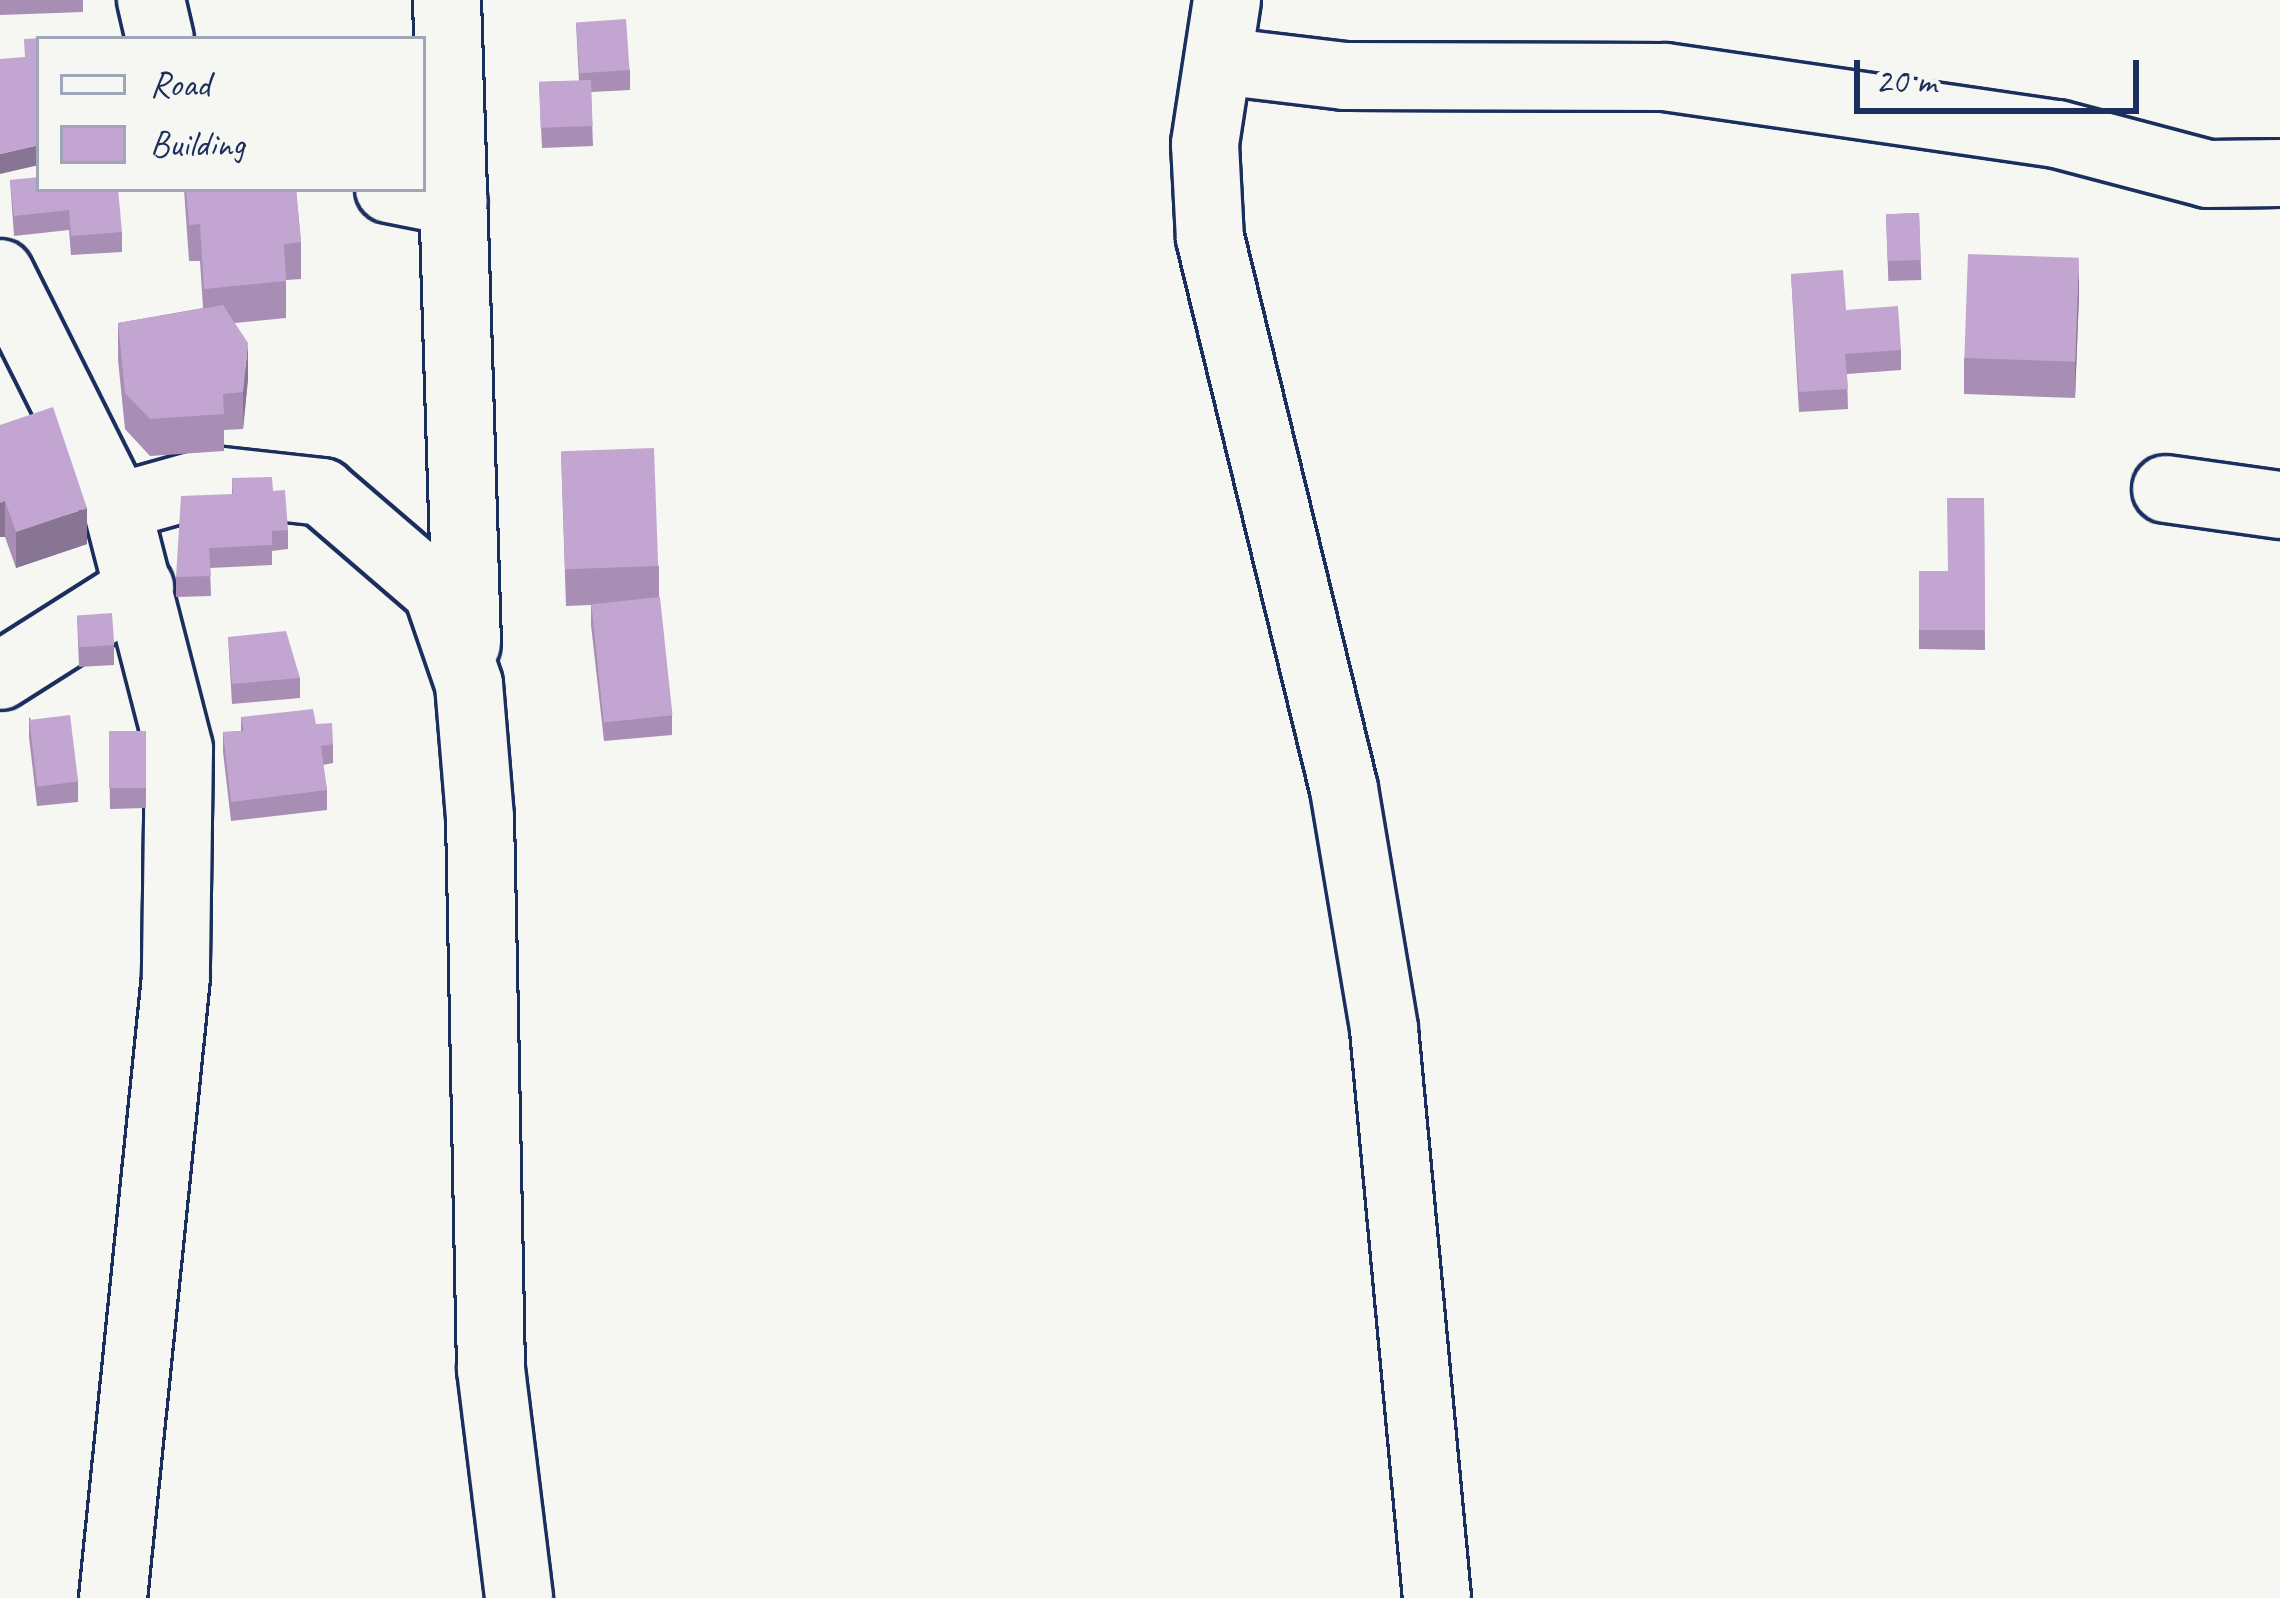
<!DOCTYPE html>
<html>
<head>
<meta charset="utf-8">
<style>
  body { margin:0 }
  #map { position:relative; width:2280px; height:1598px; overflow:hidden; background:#f6f6f2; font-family:Caveat,sans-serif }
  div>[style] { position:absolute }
  .roads { filter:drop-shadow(3px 0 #1b2f5e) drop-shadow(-3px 0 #1b2f5e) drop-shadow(0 3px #1b2f5e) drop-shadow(0 -3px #1b2f5e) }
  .minor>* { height:66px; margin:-33px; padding:0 33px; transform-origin:33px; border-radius:33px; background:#f6f6f2 }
  .wall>* { inset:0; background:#a88eb5; transform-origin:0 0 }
  .shaded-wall>* { inset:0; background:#887493; transform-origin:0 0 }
  .building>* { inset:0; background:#c3a5d2; transform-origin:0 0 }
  span { translate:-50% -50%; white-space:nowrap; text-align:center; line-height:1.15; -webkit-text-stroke:10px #f6f6f2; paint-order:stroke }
  .legend { position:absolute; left:36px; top:36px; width:390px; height:156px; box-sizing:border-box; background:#f6f6f2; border:3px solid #9ea6b7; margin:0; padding:15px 21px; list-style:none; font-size:36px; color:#1b2f5e }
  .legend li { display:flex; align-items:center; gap:24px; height:60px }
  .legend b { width:60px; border:3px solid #9ea6b7 }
  .scale { position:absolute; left:1854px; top:60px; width:285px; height:54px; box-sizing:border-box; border:6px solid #1b2f5e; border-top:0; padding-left:15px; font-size:36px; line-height:42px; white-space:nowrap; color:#1b2f5e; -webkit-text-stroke:9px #f6f6f2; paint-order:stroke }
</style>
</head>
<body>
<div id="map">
  <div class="roads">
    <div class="minor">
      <div style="left:151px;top:0;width:40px;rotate:77deg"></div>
      <div style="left:447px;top:0;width:644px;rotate:88.22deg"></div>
      <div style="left:1227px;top:0;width:146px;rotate:98.7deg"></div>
      <div style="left:1205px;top:144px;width:94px;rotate:87deg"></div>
      <div style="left:1210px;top:238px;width:567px;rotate:76.33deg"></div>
      <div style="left:1344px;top:789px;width:243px;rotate:80.5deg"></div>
      <div style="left:1384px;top:1029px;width:571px;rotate:84.68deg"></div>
      <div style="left:1220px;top:61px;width:126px;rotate:6.8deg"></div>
      <div style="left:1345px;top:76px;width:320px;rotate:0.2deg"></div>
      <div style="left:1665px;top:77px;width:396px;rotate:8.3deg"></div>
      <div style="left:2057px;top:134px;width:156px;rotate:14.8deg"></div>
      <div style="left:2208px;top:174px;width:72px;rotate:-0.8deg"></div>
      <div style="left:389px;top:189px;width:66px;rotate:11.3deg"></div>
      <div style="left:0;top:273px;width:262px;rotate:63.4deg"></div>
      <div style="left:117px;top:507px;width:250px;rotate:75.6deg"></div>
      <div style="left:179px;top:749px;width:228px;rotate:90.8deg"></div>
      <div style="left:176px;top:977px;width:624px;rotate:95.79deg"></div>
      <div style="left:2166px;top:489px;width:115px;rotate:8deg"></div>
      <div style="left:117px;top:507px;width:101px;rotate:-15.6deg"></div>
      <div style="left:214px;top:480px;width:109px;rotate:6.3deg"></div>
      <div style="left:322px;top:492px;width:152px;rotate:40.7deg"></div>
      <div style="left:437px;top:591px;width:98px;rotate:71deg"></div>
      <div style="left:469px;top:684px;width:133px;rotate:85.3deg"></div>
      <div style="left:480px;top:817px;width:552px;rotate:88.86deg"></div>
      <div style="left:491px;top:1369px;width:231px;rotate:83deg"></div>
      <div style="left:0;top:676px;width:166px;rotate:-32.4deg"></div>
    </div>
  </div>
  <div class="wall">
    <div style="clip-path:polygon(0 0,83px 0,83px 12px,0 15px)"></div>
    <div style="clip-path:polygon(576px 23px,630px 70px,630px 90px,591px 92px,593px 146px,542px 148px,539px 82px,579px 81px)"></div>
    <div style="clip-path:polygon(10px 180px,122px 232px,122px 252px,71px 255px,69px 230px,14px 236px)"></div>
    <div style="clip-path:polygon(184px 189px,296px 189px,301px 242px,301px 279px,286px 280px,286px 318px,235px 323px,248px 379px,243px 429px,224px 430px,224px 451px,150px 456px,125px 429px,118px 360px,118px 323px,203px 308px,200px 261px,189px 261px)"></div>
    <div style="left:1919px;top:213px;width:67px;height:33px;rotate:88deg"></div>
    <div style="clip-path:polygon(1791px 274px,1846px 310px,1901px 350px,1901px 370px,1847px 374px,1848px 409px,1799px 412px)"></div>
    <div style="clip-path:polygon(2079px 294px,2075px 398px,1964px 394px,1964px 358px)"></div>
    <div style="clip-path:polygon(0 425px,87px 544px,16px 568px,5px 537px)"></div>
    <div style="clip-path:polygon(561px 453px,659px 566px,659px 597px,672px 715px,672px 735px,604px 741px,591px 625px,591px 605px,566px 606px)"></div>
    <div style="clip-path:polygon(232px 478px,273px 491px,288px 530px,288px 549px,272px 551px,272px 565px,210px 568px,211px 596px,176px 597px,176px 577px,232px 494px)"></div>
    <div style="clip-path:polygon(1984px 498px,1985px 650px,1919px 649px,1919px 571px,1948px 571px)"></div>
    <div style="clip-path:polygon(77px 616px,114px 645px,114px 665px,79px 667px)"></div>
    <div style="clip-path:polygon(228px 637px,300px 678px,300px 698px,232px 704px)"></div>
    <div style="clip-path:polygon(29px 717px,78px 782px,78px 802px,37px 806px,29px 737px)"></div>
    <div style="clip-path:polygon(241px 717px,316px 724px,333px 744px,333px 763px,323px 765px,327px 790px,327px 810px,231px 821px,223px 752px,223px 732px,241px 731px)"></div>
    <div style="clip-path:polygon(109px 734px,146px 788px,146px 808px,110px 809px)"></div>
  </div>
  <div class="shaded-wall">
    <div style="clip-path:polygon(39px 145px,39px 165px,0 174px,0 154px)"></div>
    <div style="clip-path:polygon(2079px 258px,2079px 294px,2075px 398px,2075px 361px)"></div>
    <div style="clip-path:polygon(248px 343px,248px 379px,243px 429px,243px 392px)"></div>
    <div style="left:5px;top:501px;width:36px;height:5px;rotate:90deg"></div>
    <div style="clip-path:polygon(87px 508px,87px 544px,16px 568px,16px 532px)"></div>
  </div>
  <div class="building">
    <div style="left:626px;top:19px;width:51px;height:50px;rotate:86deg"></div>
    <div style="clip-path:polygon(62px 37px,63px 39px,39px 39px,39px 145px,0 154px,0 59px,25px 57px,24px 39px)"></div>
    <div style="left:591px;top:80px;width:46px;height:52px;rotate:88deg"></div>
    <div style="clip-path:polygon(39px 177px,39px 189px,118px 189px,122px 232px,71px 236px,69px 210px,14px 216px,10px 180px)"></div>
    <div style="clip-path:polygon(186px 189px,296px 189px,301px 242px,284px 244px,286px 281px,204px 289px,200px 224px,189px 225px)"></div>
    <div style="left:1919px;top:213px;width:47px;height:33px;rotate:88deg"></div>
    <div style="left:1968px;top:254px;width:111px;height:104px;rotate:2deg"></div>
    <div style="clip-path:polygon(1843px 270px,1846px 310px,1898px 306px,1901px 350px,1845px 354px,1848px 389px,1799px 392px,1791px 274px)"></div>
    <div style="clip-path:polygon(223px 305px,248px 343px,243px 392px,223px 394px,224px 414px,150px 419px,125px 393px,118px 323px)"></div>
    <div style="clip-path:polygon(53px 407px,87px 508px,16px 532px,5px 501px,0 503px,0 425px)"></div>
    <div style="left:654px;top:448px;width:118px;height:93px;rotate:88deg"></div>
    <div style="clip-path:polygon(272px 477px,273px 491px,285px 490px,288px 530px,272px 531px,272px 545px,209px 548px,211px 576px,176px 577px,181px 496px,233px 494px,232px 478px)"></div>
    <div style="clip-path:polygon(1947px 498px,1984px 498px,1985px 630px,1919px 630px,1919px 571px,1948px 571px)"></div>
    <div style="left:660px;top:597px;width:119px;height:69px;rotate:84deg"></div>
    <div style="left:112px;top:613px;width:32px;height:35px;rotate:86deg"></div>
    <div style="clip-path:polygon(286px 631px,300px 678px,232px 684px,228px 637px)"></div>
    <div style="clip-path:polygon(313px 709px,316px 724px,332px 723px,333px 744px,321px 746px,327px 790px,231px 802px,223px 732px,244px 731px,241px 717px)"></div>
    <div style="left:70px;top:715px;width:67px;height:41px;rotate:83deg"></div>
    <div style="left:146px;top:731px;width:57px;height:37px;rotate:90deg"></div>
  </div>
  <ul class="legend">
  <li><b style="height:15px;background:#f6f6f2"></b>Road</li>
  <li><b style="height:33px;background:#c3a5d2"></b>Building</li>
  </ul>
  <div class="scale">20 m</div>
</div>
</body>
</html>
